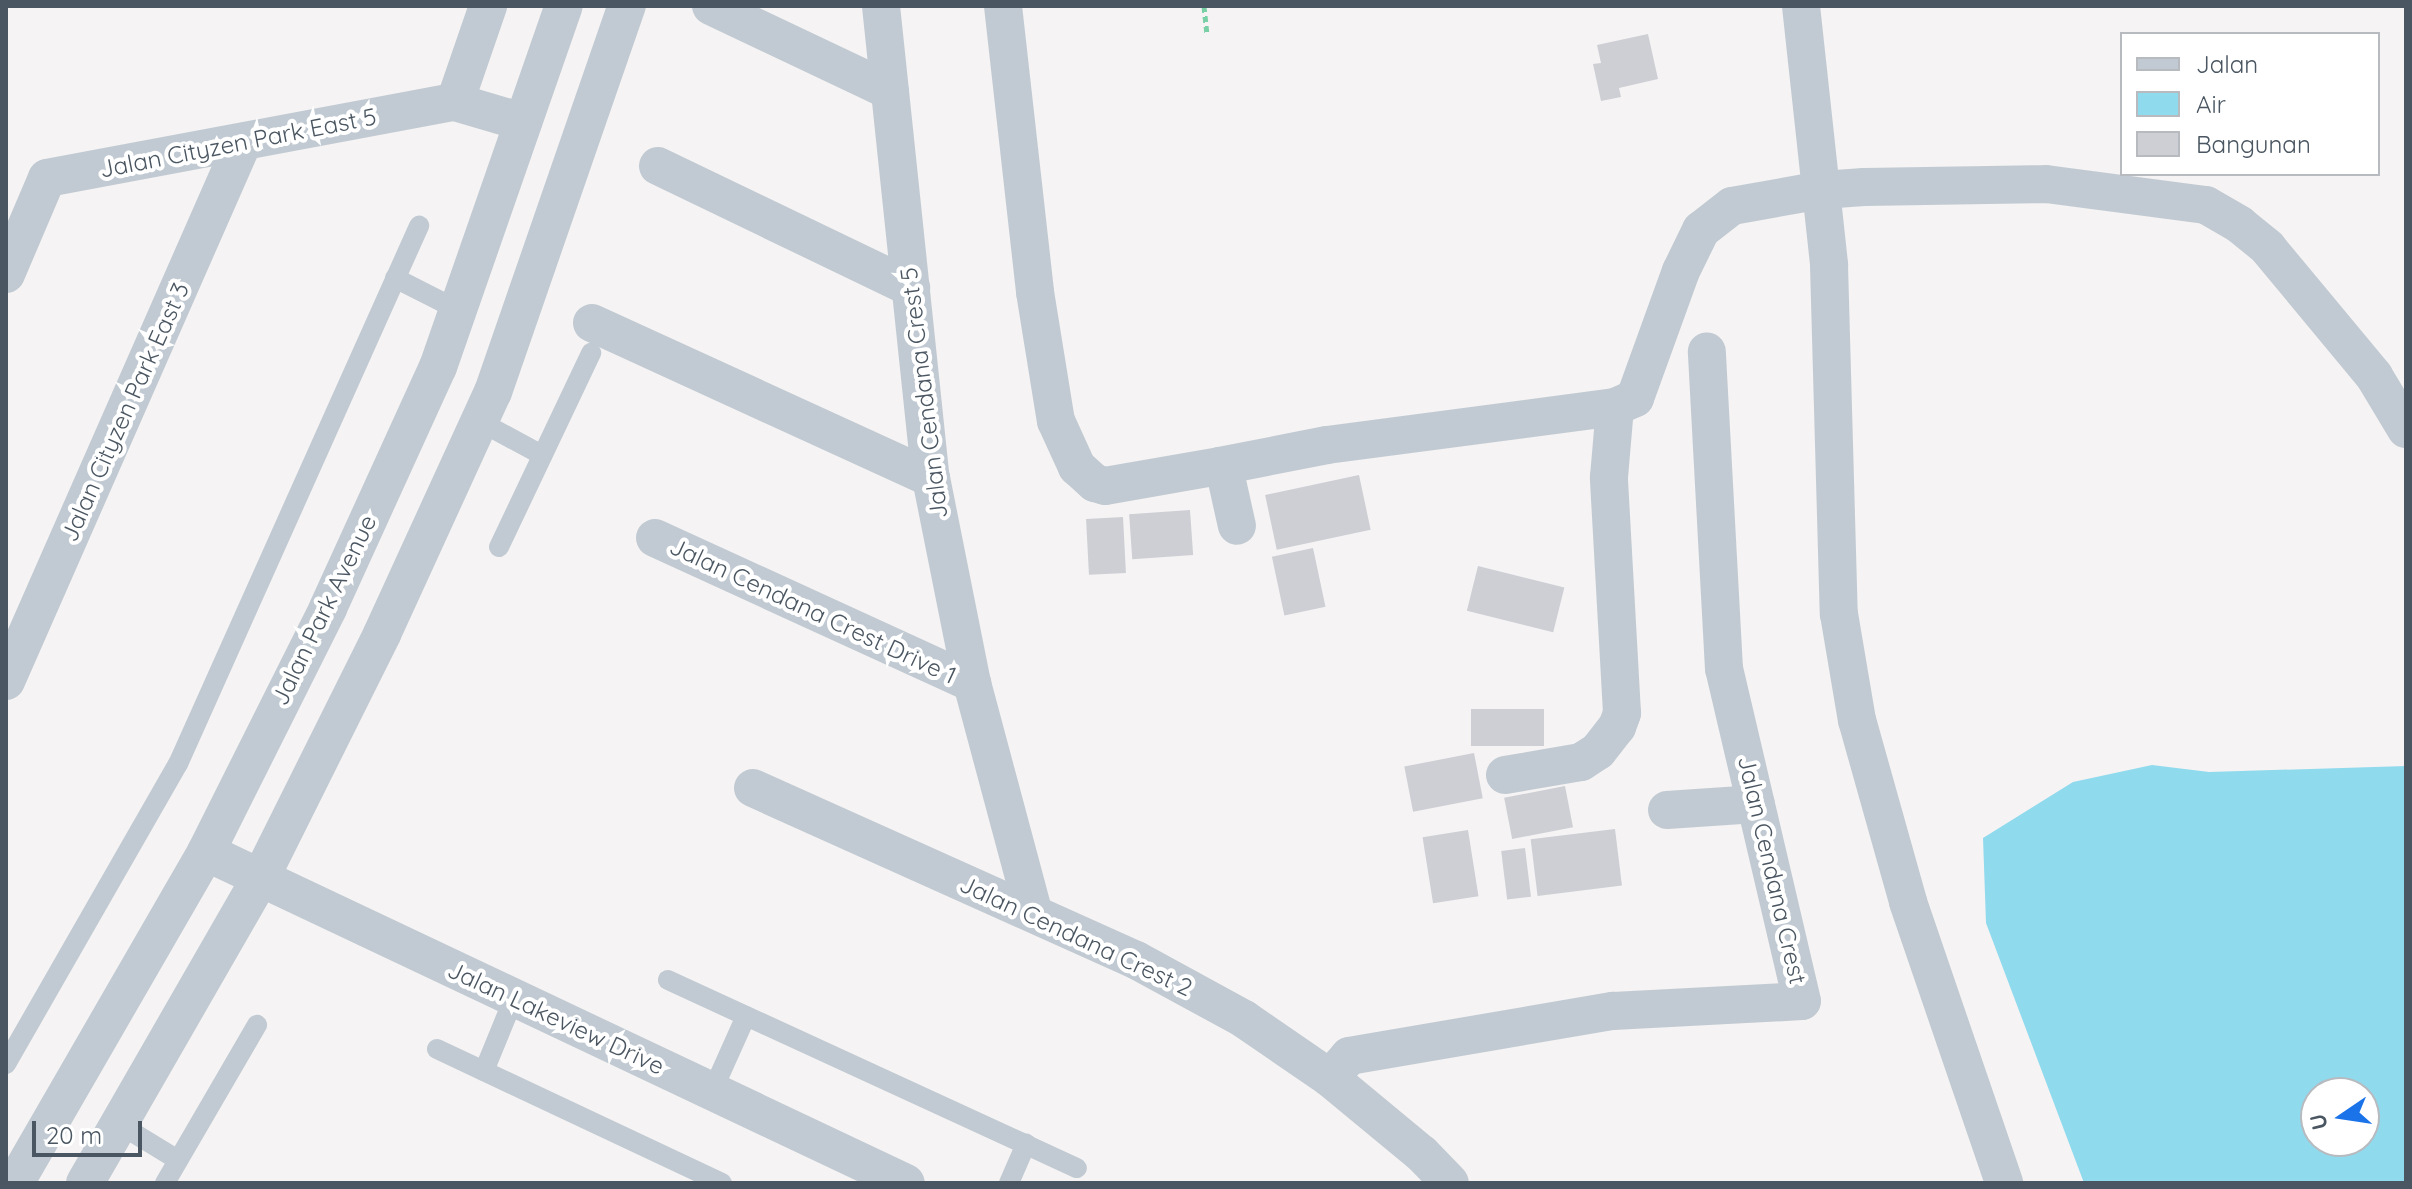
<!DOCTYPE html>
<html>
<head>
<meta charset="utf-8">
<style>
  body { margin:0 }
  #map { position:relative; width:2412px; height:1189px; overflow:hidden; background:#f5f3f3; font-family:Quicksand,sans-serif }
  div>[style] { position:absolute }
  .water>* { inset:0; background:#90daee }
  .building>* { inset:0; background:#cdcfd5; transform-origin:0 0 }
  .path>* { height:5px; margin-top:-2.5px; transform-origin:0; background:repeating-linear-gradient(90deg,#7ad0a6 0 6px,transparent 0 10px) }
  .service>* { height:20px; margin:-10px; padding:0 10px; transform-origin:10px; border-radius:10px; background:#c1cad2 }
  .minor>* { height:38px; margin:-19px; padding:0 19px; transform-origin:19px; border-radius:19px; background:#c1cad2 }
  span { translate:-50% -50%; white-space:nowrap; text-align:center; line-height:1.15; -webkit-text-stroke:8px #fff; paint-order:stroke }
  .street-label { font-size:24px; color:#4a5661 }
  .frame { position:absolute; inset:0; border:8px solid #4a5661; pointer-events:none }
  .legend { position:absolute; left:2120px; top:32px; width:260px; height:144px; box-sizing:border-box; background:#fff; border:2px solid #b7bbc0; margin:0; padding:10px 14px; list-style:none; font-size:24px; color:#4a5661 }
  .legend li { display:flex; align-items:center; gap:16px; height:40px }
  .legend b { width:40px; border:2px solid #b7bbc0 }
  .north { position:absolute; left:2300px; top:1077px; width:80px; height:80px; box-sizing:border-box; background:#fff; border:2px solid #b7bbc0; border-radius:50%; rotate:257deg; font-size:22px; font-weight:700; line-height:32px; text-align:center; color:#4a5661 }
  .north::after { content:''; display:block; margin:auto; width:28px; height:36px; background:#1a73e8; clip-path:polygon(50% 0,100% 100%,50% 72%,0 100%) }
  .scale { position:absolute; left:32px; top:1121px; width:110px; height:36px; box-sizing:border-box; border:4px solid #4a5661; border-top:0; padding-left:10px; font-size:24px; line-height:28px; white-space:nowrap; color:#4a5661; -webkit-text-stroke:6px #fff; paint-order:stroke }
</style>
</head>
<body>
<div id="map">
  <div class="water">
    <div style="clip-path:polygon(evenodd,2152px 765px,2209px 772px,2406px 766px,2406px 1183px,2084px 1183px,1986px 923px,1983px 838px,2073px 782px,2152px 765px,2316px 1093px,2364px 1093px,2364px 1141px,2316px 1141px,2316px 1093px)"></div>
  </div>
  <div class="building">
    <div style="clip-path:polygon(1648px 34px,1658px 79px,1619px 88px,1621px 97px,1601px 101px,1593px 64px,1601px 63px,1597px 45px)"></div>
    <div style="left:1359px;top:475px;width:56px;height:96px;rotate:78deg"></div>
    <div style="left:1190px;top:510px;width:45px;height:61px;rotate:86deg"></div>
    <div style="left:1123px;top:517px;width:56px;height:37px;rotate:87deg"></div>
    <div style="left:1313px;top:548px;width:60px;height:42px;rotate:78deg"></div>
    <div style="left:1478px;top:566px;width:89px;height:46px;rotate:14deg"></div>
    <div style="left:1471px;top:709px;width:73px;height:37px"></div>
    <div style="left:1474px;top:753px;width:46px;height:71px;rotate:79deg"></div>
    <div style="left:1565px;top:786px;width:42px;height:62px;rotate:79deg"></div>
    <div style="left:1615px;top:829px;width:57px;height:85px;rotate:83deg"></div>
    <div style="left:1468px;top:830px;width:67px;height:46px;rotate:81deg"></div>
    <div style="left:1525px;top:848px;width:49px;height:24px;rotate:83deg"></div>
  </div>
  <div class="path">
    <div style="left:1204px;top:6px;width:29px;rotate:84deg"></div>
  </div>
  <div class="service">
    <div style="left:395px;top:278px;width:71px;rotate:26.9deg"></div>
    <div style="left:479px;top:421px;width:72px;rotate:28.4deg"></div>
    <div style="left:499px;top:547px;width:215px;rotate:-64.6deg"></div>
    <div style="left:668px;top:980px;width:450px;rotate:24.7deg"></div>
    <div style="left:437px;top:1049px;width:315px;rotate:25.2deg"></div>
    <div style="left:6px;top:1064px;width:346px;rotate:-60.2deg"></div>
    <div style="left:178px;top:764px;width:590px;rotate:-65.87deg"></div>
    <div style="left:484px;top:1071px;width:79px;rotate:-67.7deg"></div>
    <div style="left:712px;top:1092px;width:83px;rotate:-65.9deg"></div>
    <div style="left:119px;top:1124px;width:69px;rotate:31.4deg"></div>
    <div style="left:165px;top:1183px;width:183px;rotate:-59.8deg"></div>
    <div style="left:1009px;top:1183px;width:43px;rotate:-66.4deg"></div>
  </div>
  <div class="minor">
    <div style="left:711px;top:6px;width:198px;rotate:25.4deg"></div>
    <div style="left:881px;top:6px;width:475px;rotate:84deg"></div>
    <div style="left:931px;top:478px;width:209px;rotate:78.7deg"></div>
    <div style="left:972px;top:683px;width:239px;rotate:75deg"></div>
    <div style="left:1003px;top:6px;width:288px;rotate:83.6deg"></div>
    <div style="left:1035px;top:292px;width:131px;rotate:80.8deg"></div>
    <div style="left:1056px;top:421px;width:51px;rotate:65.5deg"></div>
    <div style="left:1077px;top:467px;width:24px;rotate:42deg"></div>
    <div style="left:1095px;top:483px;width:10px;rotate:17deg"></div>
    <div style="left:1105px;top:486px;width:117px;rotate:-9.9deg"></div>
    <div style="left:1220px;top:466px;width:8px;rotate:50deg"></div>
    <div style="left:1225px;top:472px;width:55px;rotate:77.5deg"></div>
    <div style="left:1801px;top:6px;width:261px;rotate:83.8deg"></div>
    <div style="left:1829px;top:265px;width:349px;rotate:88.4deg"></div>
    <div style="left:1839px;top:614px;width:108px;rotate:80.4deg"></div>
    <div style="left:1857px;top:720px;width:189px;rotate:74.3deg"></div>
    <div style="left:1908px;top:902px;width:297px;rotate:71.1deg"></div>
    <div style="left:455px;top:102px;width:102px;rotate:-71deg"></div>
    <div style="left:658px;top:166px;width:281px;rotate:25.7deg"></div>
    <div style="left:6px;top:274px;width:104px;rotate:-66.9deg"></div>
    <div style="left:47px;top:178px;width:415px;rotate:-10.6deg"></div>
    <div style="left:455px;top:102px;width:71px;rotate:16.4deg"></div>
    <div style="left:592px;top:323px;width:373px;rotate:24.6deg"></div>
    <div style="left:1220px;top:466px;width:109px;rotate:-11.1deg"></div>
    <div style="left:1327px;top:445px;width:290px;rotate:-7.5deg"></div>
    <div style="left:1615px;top:407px;width:22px;rotate:-24deg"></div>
    <div style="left:1635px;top:398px;width:135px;rotate:-70.1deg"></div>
    <div style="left:1681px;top:271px;width:46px;rotate:-64deg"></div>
    <div style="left:1701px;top:230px;width:39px;rotate:-38deg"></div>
    <div style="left:1732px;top:206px;width:91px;rotate:-10.1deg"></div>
    <div style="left:1822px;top:190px;width:42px;rotate:-4.1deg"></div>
    <div style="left:1864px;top:187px;width:182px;rotate:-0.9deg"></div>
    <div style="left:2046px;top:184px;width:161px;rotate:7.5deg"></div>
    <div style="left:2206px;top:205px;width:39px;rotate:30deg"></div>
    <div style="left:2240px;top:225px;width:35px;rotate:39deg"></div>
    <div style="left:2267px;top:247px;width:168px;rotate:50.3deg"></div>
    <div style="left:2374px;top:376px;width:62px;rotate:58.9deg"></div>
    <div style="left:655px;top:538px;width:349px;rotate:24.6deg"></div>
    <div style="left:6px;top:681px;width:589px;rotate:-66.26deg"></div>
    <div style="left:1505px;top:775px;width:77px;rotate:-9.7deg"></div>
    <div style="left:1581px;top:762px;width:20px;rotate:-33deg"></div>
    <div style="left:1598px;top:751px;width:31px;rotate:-52deg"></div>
    <div style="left:1617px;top:727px;width:15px;rotate:-70deg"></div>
    <div style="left:1622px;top:713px;width:236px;rotate:-93.2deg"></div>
    <div style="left:1609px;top:477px;width:70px;rotate:-85.1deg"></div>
    <div style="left:753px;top:788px;width:420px;rotate:24.2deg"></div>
    <div style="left:1136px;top:960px;width:123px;rotate:28.6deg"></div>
    <div style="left:1244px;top:1019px;width:104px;rotate:34.5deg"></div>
    <div style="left:1330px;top:1078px;width:119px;rotate:39.6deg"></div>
    <div style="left:1422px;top:1154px;width:40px;rotate:46deg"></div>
    <div style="left:1667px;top:810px;width:89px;rotate:-3.9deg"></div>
    <div style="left:206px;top:852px;width:774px;rotate:25.31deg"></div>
    <div style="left:1330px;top:1078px;width:29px;rotate:-49deg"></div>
    <div style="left:1349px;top:1056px;width:268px;rotate:-9.7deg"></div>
    <div style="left:1613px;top:1011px;width:189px;rotate:-3deg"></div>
    <div style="left:1802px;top:1001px;width:341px;rotate:-103.2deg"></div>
    <div style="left:1724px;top:669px;width:318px;rotate:-93.1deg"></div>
    <div style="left:15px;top:1183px;width:382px;rotate:-60deg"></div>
    <div style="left:206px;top:852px;width:273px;rotate:-63.4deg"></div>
    <div style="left:328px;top:608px;width:265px;rotate:-65.5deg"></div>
    <div style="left:438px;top:367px;width:382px;rotate:-70.8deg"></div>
    <div style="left:85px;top:1183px;width:351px;rotate:-60.1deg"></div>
    <div style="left:260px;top:879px;width:274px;rotate:-63.5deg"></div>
    <div style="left:382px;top:634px;width:266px;rotate:-65.4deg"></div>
    <div style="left:493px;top:392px;width:409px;rotate:-70.9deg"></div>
  </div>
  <div class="street-label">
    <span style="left:238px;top:143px;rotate:-11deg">Jalan Cityzen Park East 5</span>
    <span style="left:924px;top:393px;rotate:-97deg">Jalan Cendana Crest 5</span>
    <span style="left:125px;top:412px;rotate:-66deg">Jalan Cityzen Park East 3</span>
    <span style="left:324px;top:610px;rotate:-64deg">Jalan Park Avenue</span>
    <span style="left:813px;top:611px;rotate:25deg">Jalan Cendana Crest Drive 1</span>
    <span style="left:1772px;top:870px;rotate:77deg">Jalan Cendana Crest</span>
    <span style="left:1076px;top:936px;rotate:25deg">Jalan Cendana Crest 2</span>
    <span style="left:556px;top:1018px;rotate:25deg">Jalan Lakeview Drive</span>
  </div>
  <div class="frame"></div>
  <ul class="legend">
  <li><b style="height:10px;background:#c1cad2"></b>Jalan</li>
  <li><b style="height:22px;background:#90daee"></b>Air</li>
  <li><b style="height:22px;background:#cdcfd5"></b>Bangunan</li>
  </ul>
  <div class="north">U</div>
  <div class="scale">20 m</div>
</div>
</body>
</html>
